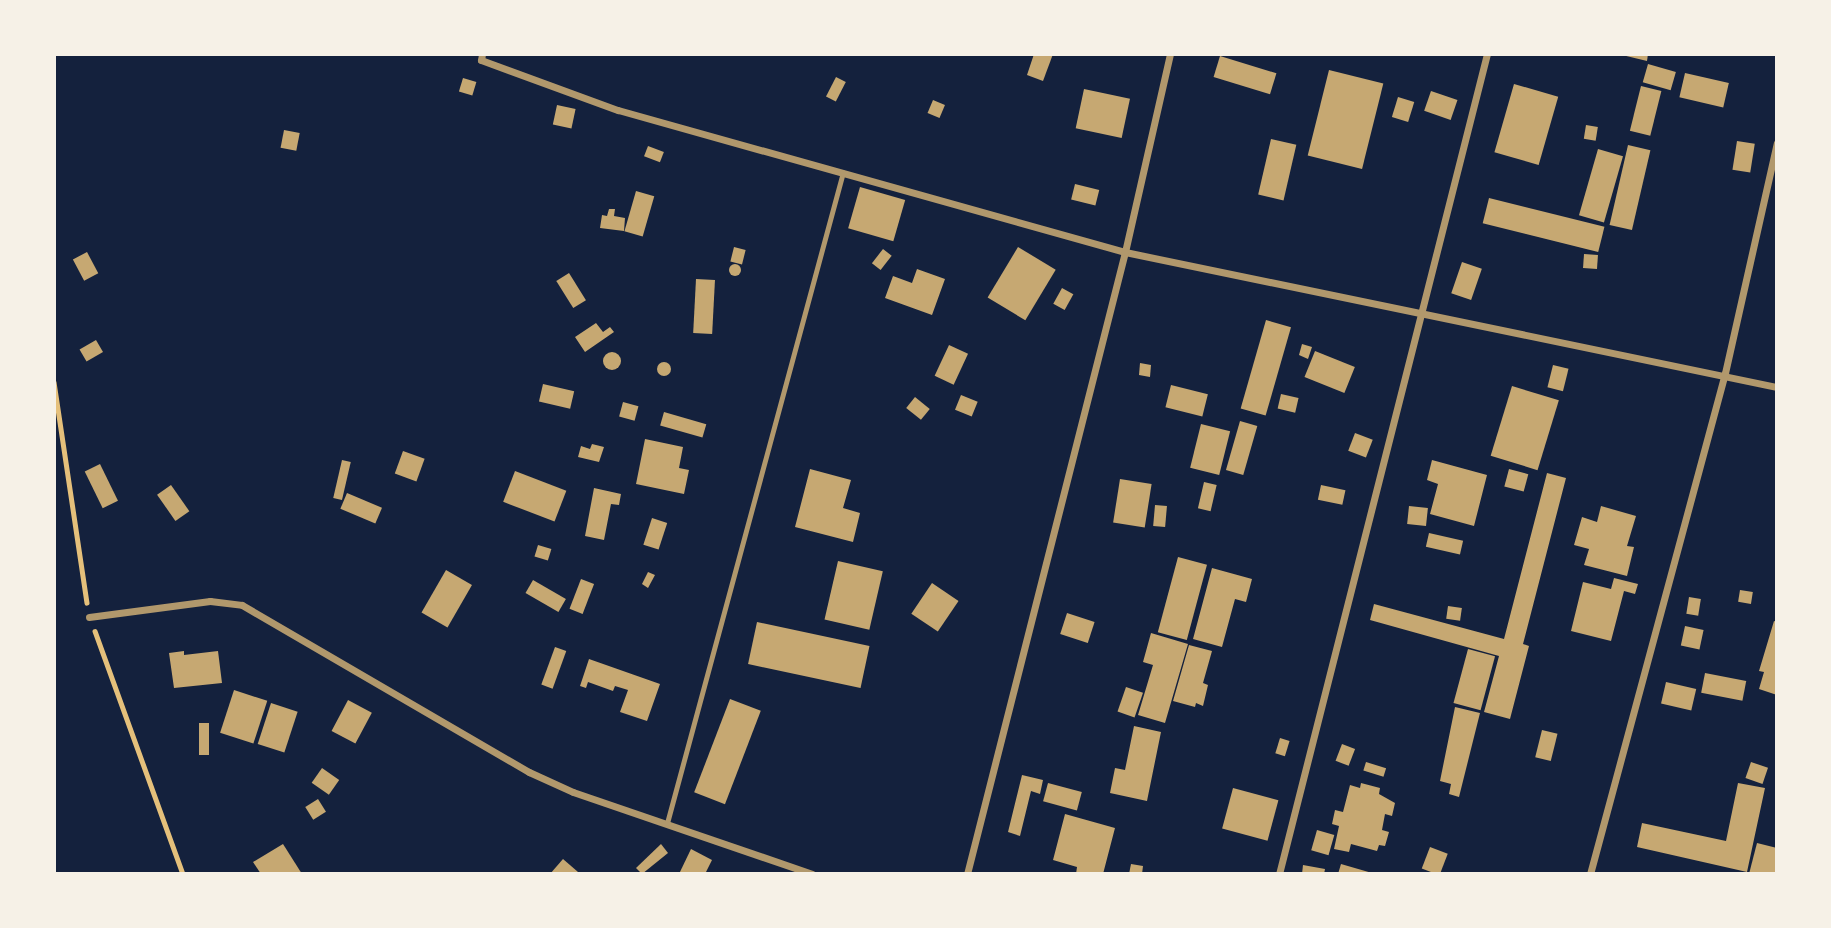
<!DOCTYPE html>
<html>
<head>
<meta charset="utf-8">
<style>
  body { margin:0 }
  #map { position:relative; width:1831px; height:928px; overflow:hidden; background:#14213d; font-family:"Golos Text",sans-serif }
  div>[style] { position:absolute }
  .building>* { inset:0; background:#c6a872; transform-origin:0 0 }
  .round { border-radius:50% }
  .path>* { height:4.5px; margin:-2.25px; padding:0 2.25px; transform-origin:2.25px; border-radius:2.25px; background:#e5c07b }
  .service>* { height:5px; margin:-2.5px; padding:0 2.5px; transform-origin:2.5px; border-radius:2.5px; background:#b1986c }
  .minor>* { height:7px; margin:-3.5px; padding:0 3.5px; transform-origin:3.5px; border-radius:3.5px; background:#b1986c }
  span { translate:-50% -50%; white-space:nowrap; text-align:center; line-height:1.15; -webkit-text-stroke:5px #f6f1e7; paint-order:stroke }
  .frame { position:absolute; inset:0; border:56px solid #f6f1e7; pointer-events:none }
</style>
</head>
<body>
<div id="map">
  <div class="building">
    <div style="clip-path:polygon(1034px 54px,1053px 54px,1043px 81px,1027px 75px)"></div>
    <div style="clip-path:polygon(1618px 54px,1648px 54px,1647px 61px)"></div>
    <div style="left:1220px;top:56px;width:59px;height:22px;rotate:17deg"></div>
    <div style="left:1648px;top:64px;width:29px;height:19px;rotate:16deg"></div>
    <div style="left:1329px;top:70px;width:56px;height:88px;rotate:14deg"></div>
    <div style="left:1685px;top:73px;width:45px;height:25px;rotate:13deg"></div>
    <div style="left:836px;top:77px;width:11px;height:22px;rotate:27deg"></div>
    <div style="left:463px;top:78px;width:14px;height:14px;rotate:17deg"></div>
    <div style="left:1514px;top:84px;width:46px;height:71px;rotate:16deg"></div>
    <div style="left:1641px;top:86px;width:21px;height:46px;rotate:14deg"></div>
    <div style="left:1084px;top:89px;width:47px;height:40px;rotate:12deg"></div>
    <div style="left:1431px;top:91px;width:28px;height:21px;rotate:19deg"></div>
    <div style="left:1398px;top:97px;width:17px;height:21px;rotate:17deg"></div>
    <div style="left:933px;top:100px;width:13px;height:14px;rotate:23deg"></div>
    <div style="left:557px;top:105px;width:19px;height:20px;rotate:12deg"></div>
    <div style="left:1586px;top:125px;width:12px;height:14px;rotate:9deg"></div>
    <div style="left:284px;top:130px;width:16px;height:18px;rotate:11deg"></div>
    <div style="left:1271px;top:139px;width:26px;height:57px;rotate:13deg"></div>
    <div style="left:1737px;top:141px;width:18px;height:29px;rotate:9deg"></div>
    <div style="left:1628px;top:145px;width:23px;height:82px;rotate:13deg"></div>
    <div style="left:648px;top:146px;width:17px;height:11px;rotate:21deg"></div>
    <div style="left:1598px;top:149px;width:26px;height:69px;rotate:16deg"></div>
    <div style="left:1075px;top:184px;width:25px;height:16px;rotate:14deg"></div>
    <div style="left:860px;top:187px;width:47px;height:43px;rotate:16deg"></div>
    <div style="left:636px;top:191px;width:19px;height:42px;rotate:16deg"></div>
    <div style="left:1489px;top:198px;width:119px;height:26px;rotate:14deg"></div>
    <div style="clip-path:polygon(609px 209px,615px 209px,614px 216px,625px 218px,624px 231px,600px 228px,602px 215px,607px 216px)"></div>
    <div style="left:734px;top:247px;width:12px;height:15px;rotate:14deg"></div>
    <div style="left:1018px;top:247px;width:44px;height:59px;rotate:31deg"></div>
    <div style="left:883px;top:249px;width:11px;height:18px;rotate:38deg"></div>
    <div style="left:87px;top:252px;width:24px;height:16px;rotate:62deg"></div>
    <div style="left:1584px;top:254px;width:14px;height:14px;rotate:4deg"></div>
    <div style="left:1462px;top:262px;width:21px;height:33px;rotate:19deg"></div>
    <div class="round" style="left:729px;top:264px;width:12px;height:12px"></div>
    <div style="clip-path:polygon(917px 269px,945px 279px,932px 315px,885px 298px,893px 276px,912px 283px)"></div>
    <div style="left:569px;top:273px;width:32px;height:15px;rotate:58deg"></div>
    <div style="left:696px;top:279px;width:19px;height:54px;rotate:3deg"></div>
    <div style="left:1062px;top:288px;width:13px;height:18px;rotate:29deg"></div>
    <div style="left:1266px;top:320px;width:26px;height:92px;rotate:16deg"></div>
    <div style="clip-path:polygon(596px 323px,603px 332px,610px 327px,614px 332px,585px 352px,575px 337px)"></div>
    <div style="left:96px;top:340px;width:14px;height:19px;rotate:60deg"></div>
    <div style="clip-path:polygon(1302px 344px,1312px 347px,1308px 359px,1299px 355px)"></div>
    <div style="left:949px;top:345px;width:21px;height:34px;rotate:25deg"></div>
    <div style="left:1315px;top:351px;width:43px;height:28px;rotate:22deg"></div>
    <div class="round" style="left:603px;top:352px;width:18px;height:18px"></div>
    <div class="round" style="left:657px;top:362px;width:14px;height:14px"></div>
    <div style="clip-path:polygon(1140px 363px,1151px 365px,1150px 377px,1139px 375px)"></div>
    <div style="left:1553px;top:365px;width:16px;height:23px;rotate:14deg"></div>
    <div style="left:543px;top:384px;width:32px;height:18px;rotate:13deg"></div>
    <div style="left:1171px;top:385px;width:38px;height:23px;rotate:14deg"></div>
    <div style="left:1512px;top:386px;width:49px;height:73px;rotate:17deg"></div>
    <div style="left:1281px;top:394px;width:18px;height:15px;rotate:13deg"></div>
    <div style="left:961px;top:395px;width:18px;height:16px;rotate:22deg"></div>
    <div style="left:915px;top:397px;width:19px;height:14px;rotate:39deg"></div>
    <div style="left:623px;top:402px;width:16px;height:15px;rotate:15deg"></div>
    <div style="left:664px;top:412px;width:44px;height:14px;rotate:16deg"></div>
    <div style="left:1240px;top:421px;width:18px;height:51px;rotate:16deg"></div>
    <div style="left:1201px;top:424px;width:30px;height:45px;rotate:14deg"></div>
    <div style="left:1355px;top:433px;width:19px;height:19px;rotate:21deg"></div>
    <div style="clip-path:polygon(645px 439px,683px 447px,679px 468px,689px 470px,684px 494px,636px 484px)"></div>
    <div style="clip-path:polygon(592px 444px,604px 447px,599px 462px,578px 457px,581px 446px,590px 449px)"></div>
    <div style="left:403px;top:451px;width:23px;height:24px;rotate:20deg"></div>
    <div style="left:342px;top:460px;width:9px;height:39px;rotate:13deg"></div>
    <div style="clip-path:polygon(1432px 460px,1487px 475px,1474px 526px,1430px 514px,1438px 484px,1427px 480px)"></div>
    <div style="left:100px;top:464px;width:41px;height:17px;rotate:64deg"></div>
    <div style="clip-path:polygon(810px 469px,851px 480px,843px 508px,860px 513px,853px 542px,795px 527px)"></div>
    <div style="left:1509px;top:469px;width:20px;height:18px;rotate:15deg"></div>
    <div style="left:515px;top:471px;width:55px;height:33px;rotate:21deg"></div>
    <div style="clip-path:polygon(1547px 473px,1566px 478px,1523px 644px,1529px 646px,1510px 719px,1484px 712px,1499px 656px,1370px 620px,1374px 604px,1504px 639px)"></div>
    <div style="left:1120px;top:479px;width:32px;height:44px;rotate:9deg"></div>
    <div style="left:1204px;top:482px;width:13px;height:27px;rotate:13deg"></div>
    <div style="left:171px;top:485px;width:32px;height:17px;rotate:55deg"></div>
    <div style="left:1321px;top:485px;width:25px;height:15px;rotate:12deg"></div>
    <div style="clip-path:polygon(594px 488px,621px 494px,619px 505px,611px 504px,604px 540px,585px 536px)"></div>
    <div style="left:347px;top:493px;width:38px;height:17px;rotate:23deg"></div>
    <div style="left:1155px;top:505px;width:12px;height:21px;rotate:5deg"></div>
    <div style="left:1409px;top:506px;width:19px;height:18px;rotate:6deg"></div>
    <div style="clip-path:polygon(1601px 506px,1636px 516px,1627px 546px,1634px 547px,1627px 576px,1584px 565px,1589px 549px,1574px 545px,1582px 517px,1597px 522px)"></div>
    <div style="left:652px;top:518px;width:16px;height:28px;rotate:18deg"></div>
    <div style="left:1429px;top:533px;width:35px;height:14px;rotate:13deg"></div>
    <div style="left:538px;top:545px;width:14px;height:12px;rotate:17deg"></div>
    <div style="left:1178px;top:557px;width:30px;height:78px;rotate:15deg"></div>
    <div style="left:838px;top:561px;width:46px;height:60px;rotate:13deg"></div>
    <div style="clip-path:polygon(1212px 568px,1252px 579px,1246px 602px,1235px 599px,1222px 647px,1193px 639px)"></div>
    <div style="left:446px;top:570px;width:30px;height:49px;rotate:30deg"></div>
    <div style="clip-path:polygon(648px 572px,655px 575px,648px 588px,642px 584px)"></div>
    <div style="clip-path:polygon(1614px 578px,1638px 584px,1635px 594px,1624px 591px,1611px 641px,1571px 631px,1583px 582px,1611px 589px)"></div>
    <div style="left:581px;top:579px;width:14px;height:32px;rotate:21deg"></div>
    <div style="left:533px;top:580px;width:38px;height:15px;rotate:30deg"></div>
    <div style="left:932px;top:583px;width:32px;height:37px;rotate:34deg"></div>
    <div style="left:1740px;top:590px;width:13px;height:12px;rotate:9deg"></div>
    <div style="left:1689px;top:597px;width:12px;height:17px;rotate:9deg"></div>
    <div style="left:1448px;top:606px;width:14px;height:13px;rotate:8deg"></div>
    <div style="left:1067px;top:613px;width:29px;height:22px;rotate:18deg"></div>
    <div style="clip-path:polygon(1774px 621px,1777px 622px,1777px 695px,1759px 689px,1764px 672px,1759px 671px)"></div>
    <div style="left:757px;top:622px;width:115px;height:43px;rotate:12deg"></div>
    <div style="left:1685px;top:626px;width:19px;height:20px;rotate:12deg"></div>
    <div style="clip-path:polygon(1151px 633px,1188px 644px,1165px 723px,1138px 715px,1153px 665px,1143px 662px)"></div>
    <div style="clip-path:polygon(1189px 645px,1212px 651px,1203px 683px,1208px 685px,1203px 706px,1196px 703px,1195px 707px,1173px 701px)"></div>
    <div style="left:555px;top:647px;width:12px;height:40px;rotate:20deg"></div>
    <div style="left:1468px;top:649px;width:28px;height:56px;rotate:15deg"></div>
    <div style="clip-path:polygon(184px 651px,184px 655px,218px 651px,222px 683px,174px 688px,169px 653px)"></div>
    <div style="clip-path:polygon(589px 659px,660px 684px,647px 721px,620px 712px,628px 690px,615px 686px,613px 691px,588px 682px,586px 688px,580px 686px)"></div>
    <div style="left:1705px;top:673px;width:42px;height:20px;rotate:11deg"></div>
    <div style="left:1666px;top:682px;width:31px;height:22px;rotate:13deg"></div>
    <div style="left:1126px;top:687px;width:18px;height:26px;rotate:19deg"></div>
    <div style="left:234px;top:690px;width:35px;height:45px;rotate:18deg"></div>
    <div style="left:730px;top:699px;width:33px;height:100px;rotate:21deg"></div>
    <div style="left:348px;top:700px;width:27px;height:35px;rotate:28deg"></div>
    <div style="left:271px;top:703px;width:28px;height:43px;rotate:18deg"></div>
    <div style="clip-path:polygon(1455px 707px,1480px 713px,1459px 797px,1449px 794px,1451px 784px,1440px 781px)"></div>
    <div style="left:199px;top:723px;width:10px;height:32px"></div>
    <div style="clip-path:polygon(1134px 726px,1161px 732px,1147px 801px,1110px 793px,1115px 768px,1125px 770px)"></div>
    <div style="left:1542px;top:730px;width:16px;height:28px;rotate:14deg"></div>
    <div style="left:1280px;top:738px;width:10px;height:16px;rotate:17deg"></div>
    <div style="left:1342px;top:744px;width:14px;height:18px;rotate:21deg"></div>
    <div style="left:1366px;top:762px;width:21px;height:9px;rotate:17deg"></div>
    <div style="left:1751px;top:762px;width:18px;height:17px;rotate:19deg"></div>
    <div style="left:322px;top:768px;width:21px;height:18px;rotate:35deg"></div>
    <div style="clip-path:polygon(1022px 775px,1043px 780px,1040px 794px,1031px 791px,1020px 836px,1008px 832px)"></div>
    <div style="left:1048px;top:783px;width:35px;height:19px;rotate:15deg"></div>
    <div style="clip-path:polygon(1361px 783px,1380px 788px,1379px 794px,1395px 803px,1392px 816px,1385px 814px,1382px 830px,1389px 832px,1385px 846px,1379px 845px,1377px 851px,1351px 844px,1349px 852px,1334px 849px,1339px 826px,1332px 824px,1335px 810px,1343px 812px,1350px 785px,1360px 788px)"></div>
    <div style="clip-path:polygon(1738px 783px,1765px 788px,1747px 872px,1637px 847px,1642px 823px,1726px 841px)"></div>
    <div style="left:1233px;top:788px;width:47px;height:42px;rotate:15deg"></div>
    <div style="left:318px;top:799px;width:15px;height:15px;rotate:58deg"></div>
    <div style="clip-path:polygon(1065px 814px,1115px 828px,1103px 874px,1076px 874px,1077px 867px,1053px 860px)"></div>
    <div style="left:1317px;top:830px;width:18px;height:21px;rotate:16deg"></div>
    <div style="clip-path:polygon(1757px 843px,1777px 848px,1777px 874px,1749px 874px)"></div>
    <div style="clip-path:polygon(283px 844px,302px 874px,261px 874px,253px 862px)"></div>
    <div style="clip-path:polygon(661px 844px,668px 853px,642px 874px,636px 868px)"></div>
    <div style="left:1430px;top:847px;width:19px;height:23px;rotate:21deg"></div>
    <div style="clip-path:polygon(691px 849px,712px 860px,705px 874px,679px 874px)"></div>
    <div style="clip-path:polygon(563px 859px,578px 872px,576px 874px,550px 874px)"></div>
    <div style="clip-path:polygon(1131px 864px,1143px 866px,1142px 874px,1129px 874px)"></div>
    <div style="clip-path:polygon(1341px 864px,1372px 873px,1372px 874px,1338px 874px)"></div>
    <div style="clip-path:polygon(1303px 865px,1325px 869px,1324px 874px,1302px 874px)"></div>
  </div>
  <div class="path">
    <div style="left:54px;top:382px;width:223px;rotate:81.5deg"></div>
    <div style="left:95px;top:631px;width:258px;rotate:70.1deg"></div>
  </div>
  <div class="service">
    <div style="left:667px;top:823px;width:674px;rotate:-74.87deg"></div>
  </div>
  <div class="minor">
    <div style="left:482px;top:54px;width:6px;rotate:99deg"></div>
    <div style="left:481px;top:60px;width:146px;rotate:20.1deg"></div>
    <div style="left:618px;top:110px;width:527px;rotate:15.65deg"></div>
    <div style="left:1125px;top:252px;width:666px;rotate:11.7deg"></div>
    <div style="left:89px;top:617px;width:122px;rotate:-7.5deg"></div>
    <div style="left:210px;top:601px;width:32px;rotate:7deg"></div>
    <div style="left:242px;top:605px;width:332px;rotate:30.2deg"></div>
    <div style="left:529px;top:772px;width:48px;rotate:24.4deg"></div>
    <div style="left:573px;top:792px;width:253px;rotate:18.9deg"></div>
    <div style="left:967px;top:874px;width:642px;rotate:-75.75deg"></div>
    <div style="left:1125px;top:252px;width:203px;rotate:-77.2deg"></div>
    <div style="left:1279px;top:874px;width:846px;rotate:-75.77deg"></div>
    <div style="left:1590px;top:874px;width:519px;rotate:-74.92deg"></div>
    <div style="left:1725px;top:373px;width:236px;rotate:-77.3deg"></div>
  </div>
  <div class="frame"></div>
</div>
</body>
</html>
